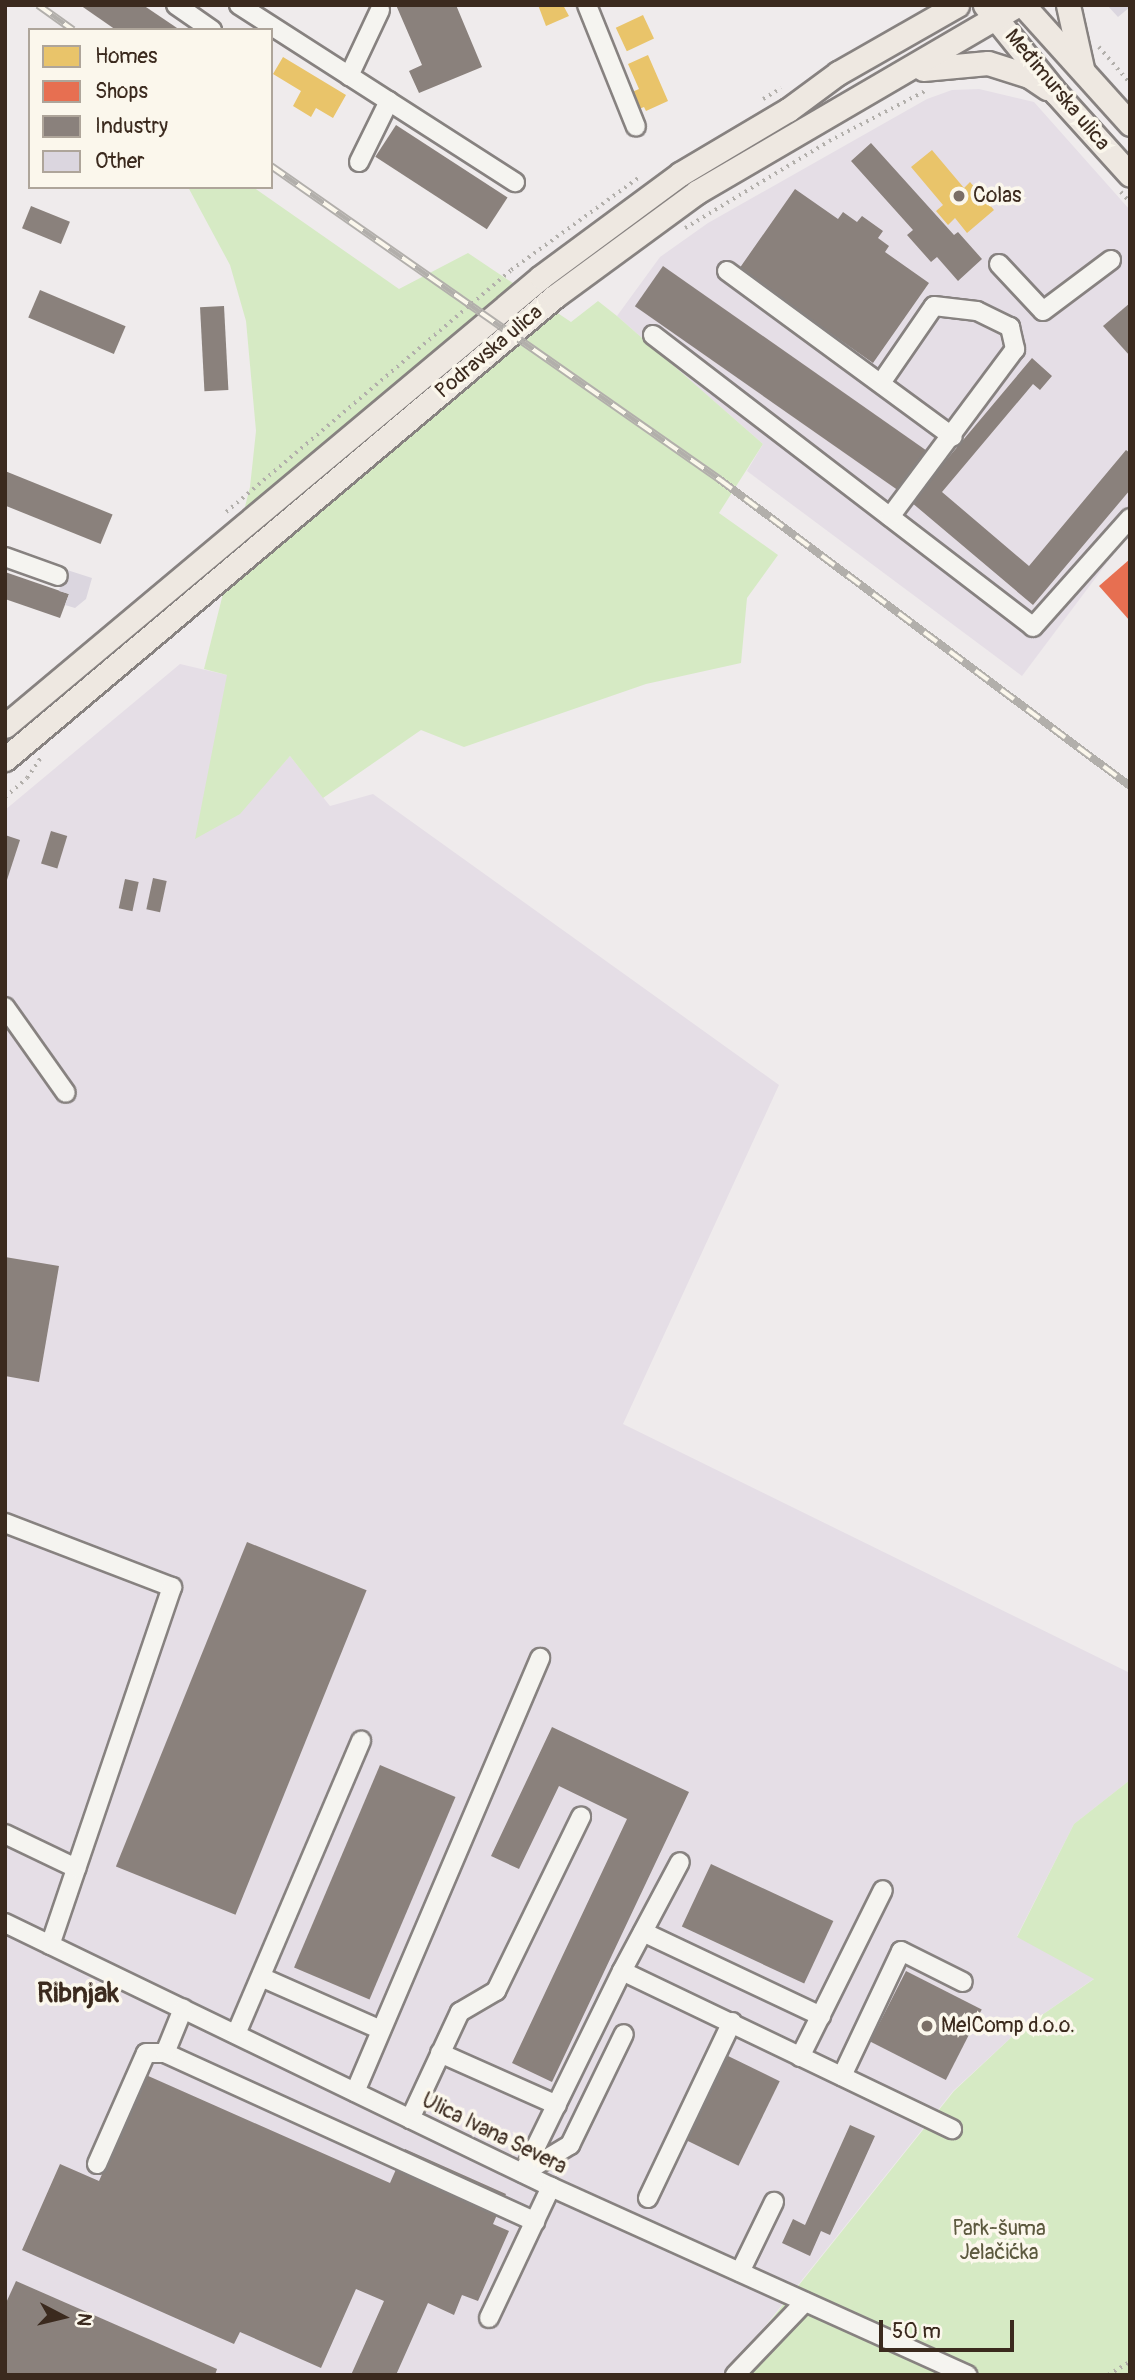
<!DOCTYPE html>
<html>
<head>
<meta charset="utf-8">
<style>
  body { margin:0 }
  #map { position:relative; width:1135px; height:2380px; overflow:hidden; background:#efebec; font-family:Pangolin,sans-serif }
  div>[style] { position:absolute }
  .built>* { inset:0; background:#e5dee6 }
  .green>* { inset:0; background:#d6eac4 }
  .homes>* { inset:0; background:#e9c46a; transform-origin:0 0 }
  .shops>* { inset:0; background:#e76f51 }
  .industry>* { inset:0; background:#8a817c; transform-origin:0 0 }
  .building>* { inset:0; background:#dbd6df }
  .path>* { height:3.5px; margin-top:-1.75px; transform-origin:0; background:repeating-linear-gradient(90deg,#b2afab 0 2px,transparent 0 7px) }
  .roads { filter:drop-shadow(2px 0 #878280) drop-shadow(-2px 0 #878280) drop-shadow(0 2px #878280) drop-shadow(0 -2px #878280) }
  .minor>* { height:18px; margin:-9px; padding:0 9px; transform-origin:9px; border-radius:9px; background:#f5f4f0 }
  .major>* { height:23px; margin:-11.5px; padding:0 11.5px; transform-origin:11.5px; border-radius:11.5px; background:#eee8e1 }
  .rail>* { height:8px; margin-top:-4px; transform-origin:0; background:repeating-linear-gradient(90deg,#fbf7ec 0 16px,#b2afab 0 32px); box-sizing:border-box; border-block:2px solid #b2afab }
  .dots>* { width:19px; height:19px; translate:-50% -50%; box-sizing:border-box; border:4px solid #fbf7ec; border-radius:50% }
  span { translate:-50% -50%; white-space:nowrap; text-align:center; line-height:1.15; -webkit-text-stroke:7px #fbf7ec; paint-order:stroke }
  .street-label { font-size:21px; color:#3b2a1e }
  .poi-label { font-size:21px; color:#3b2a1e }
  .left { translate:0 -50%; text-align:left }
  .park-label { font-size:21px; color:#5d5a3f }
  .district-label { font-size:28px; color:#3b2a1e; font-weight:700 }
  .frame { position:absolute; inset:0; border:7px solid #3b2a1e; pointer-events:none }
  .legend { position:absolute; left:28px; top:28px; width:245px; height:161px; box-sizing:border-box; background:#fbf7ec; border:2px solid #aea59a; margin:0; padding:9px 12px; list-style:none; font-size:21px; color:#3b2a1e }
  .legend li { display:flex; align-items:center; gap:14px; height:35px }
  .legend b { width:35px; border:2px solid #aea59a }
  .north { position:absolute; left:28px; top:2282px; width:70px; height:70px; -webkit-text-stroke:5px #fbf7ec; paint-order:stroke; rotate:97deg; font-size:19px; font-weight:700; line-height:28px; text-align:center; color:#3b2a1e }
  .north::after { content:''; display:block; margin:auto; width:24px; height:32px; background:#3b2a1e; clip-path:polygon(50% 0,100% 100%,50% 72%,0 100%) }
  .scale { position:absolute; left:879px; top:2320px; width:135px; height:32px; box-sizing:border-box; border:4px solid #3b2a1e; border-top:0; padding-left:9px; font-size:21px; line-height:24px; white-space:nowrap; color:#3b2a1e; -webkit-text-stroke:5px #fbf7ec; paint-order:stroke }
</style>
</head>
<body>
<div id="map">
  <div class="built">
    <div style="clip-path:polygon(979px 89px,1034px 102px,1130px 210px,1130px 532px,1022px 676px,747px 471px,763px 444px,617px 316px,660px 257px,708px 223px,927px 99px,952px 90px)"></div>
    <div style="clip-path:polygon(180px 664px,227px 675px,266px 783px,290px 756px,330px 806px,373px 794px,779px 1085px,623px 1424px,1130px 1673px,1130px 1780px,1074px 1824px,1017px 1936px,1095px 1978px,1016px 2033px,953px 2091px,726px 2375px,5px 2375px,5px 810px)"></div>
  </div>
  <div class="green">
    <div style="clip-path:polygon(188px 187px,253px 187px,399px 289px,468px 253px,571px 322px,598px 301px,617px 316px,763px 444px,719px 513px,778px 555px,747px 598px,741px 663px,646px 684px,464px 747px,421px 730px,323px 798px,290px 756px,240px 814px,195px 839px,227px 675px,204px 669px,250px 487px,256px 431px,246px 321px,230px 265px)"></div>
    <div style="clip-path:polygon(1130px 1780px,1130px 2375px,727px 2375px,954px 2091px,1016px 2033px,1094px 1979px,1017px 1937px,1074px 1824px)"></div>
  </div>
  <div class="homes">
    <div style="clip-path:polygon(538px 5px,563px 5px,569px 16px,546px 26px)"></div>
    <div style="left:643px;top:15px;width:26px;height:30px;rotate:65deg"></div>
    <div style="clip-path:polygon(648px 55px,668px 101px,646px 111px,644px 107px,639px 109px,632px 92px,639px 89px,628px 64px)"></div>
    <div style="clip-path:polygon(283px 57px,346px 95px,333px 118px,316px 108px,311px 117px,293px 106px,301px 91px,273px 74px)"></div>
    <div style="clip-path:polygon(932px 150px,964px 188px,970px 182px,994px 210px,967px 233px,955px 218px,948px 225px,936px 211px,943px 205px,911px 167px)"></div>
  </div>
  <div class="shops">
    <div style="clip-path:polygon(1130px 559px,1130px 621px,1099px 586px)"></div>
  </div>
  <div class="industry">
    <div style="clip-path:polygon(80px 5px,143px 5px,180px 30px,116px 30px)"></div>
    <div style="clip-path:polygon(396px 5px,456px 5px,482px 67px,419px 93px,409px 71px,422px 65px)"></div>
    <div style="left:396px;top:125px;width:133px;height:38px;rotate:33deg"></div>
    <div style="clip-path:polygon(871px 143px,954px 235px,958px 232px,982px 259px,958px 281px,937px 257px,931px 262px,907px 235px,913px 230px,851px 161px)"></div>
    <div style="clip-path:polygon(795px 189px,838px 219px,843px 212px,857px 222px,862px 216px,883px 231px,878px 238px,889px 246px,885px 252px,929px 283px,873px 363px,739px 269px)"></div>
    <div style="left:31px;top:206px;width:42px;height:24px;rotate:22deg"></div>
    <div style="left:663px;top:266px;width:322px;height:49px;rotate:35deg"></div>
    <div style="left:40px;top:290px;width:93px;height:30px;rotate:23deg"></div>
    <div style="clip-path:polygon(1130px 303px,1130px 356px,1103px 326px)"></div>
    <div style="left:224px;top:306px;width:84px;height:24px;rotate:87deg"></div>
    <div style="clip-path:polygon(1032px 358px,1052px 376px,1040px 390px,1033px 384px,942px 492px,1029px 566px,1126px 450px,1130px 453px,1130px 490px,1033px 605px,911px 502px)"></div>
    <div style="left:5px;top:471px;width:116px;height:32px;rotate:22deg"></div>
    <div style="clip-path:polygon(5px 572px,69px 594px,60px 618px,5px 599px)"></div>
    <div style="left:51px;top:831px;width:17px;height:34px;rotate:17deg"></div>
    <div style="clip-path:polygon(5px 835px,20px 840px,6px 883px,5px 883px)"></div>
    <div style="left:153px;top:878px;width:14px;height:32px;rotate:12deg"></div>
    <div style="left:125px;top:879px;width:14px;height:30px;rotate:12deg"></div>
    <div style="clip-path:polygon(5px 1257px,59px 1266px,39px 1382px,5px 1376px)"></div>
    <div style="left:247px;top:1542px;width:129px;height:350px;rotate:22deg"></div>
    <div style="clip-path:polygon(552px 1727px,689px 1792px,552px 2082px,512px 2063px,627px 1819px,559px 1786px,519px 1869px,491px 1856px)"></div>
    <div style="left:380px;top:1765px;width:82px;height:220px;rotate:23deg"></div>
    <div style="left:711px;top:1864px;width:135px;height:69px;rotate:25deg"></div>
    <div style="left:906px;top:1971px;width:85px;height:79px;rotate:27deg"></div>
    <div style="left:724px;top:2054px;width:62px;height:94px;rotate:26deg"></div>
    <div style="clip-path:polygon(146px 2075px,390px 2183px,405px 2149px,506px 2194px,493px 2224px,509px 2231px,478px 2301px,462px 2295px,454px 2315px,428px 2303px,396px 2375px,351px 2375px,384px 2301px,356px 2289px,321px 2368px,240px 2332px,234px 2344px,22px 2250px,60px 2164px,99px 2181px)"></div>
    <div style="clip-path:polygon(850px 2125px,875px 2136px,830px 2235px,821px 2231px,810px 2256px,782px 2243px,793px 2219px,805px 2225px)"></div>
    <div style="clip-path:polygon(16px 2281px,217px 2369px,215px 2375px,5px 2375px,5px 2305px)"></div>
  </div>
  <div class="building">
    <div style="clip-path:polygon(1107px 5px,1130px 5px,1130px 7px,1118px 17px)"></div>
    <div style="clip-path:polygon(64px 569px,92px 578px,86px 599px,75px 608px,65px 605px,69px 594px,59px 591px)"></div>
  </div>
  <div class="path">
    <div style="left:1099px;top:47px;width:48px;rotate:49.3deg"></div>
    <div style="left:763px;top:99px;width:21px;rotate:-31deg"></div>
    <div style="left:1121px;top:192px;width:13px;rotate:48deg"></div>
    <div style="left:685px;top:228px;width:168px;rotate:-31.1deg"></div>
    <div style="left:829px;top:141px;width:110px;rotate:-27.5deg"></div>
    <div style="left:226px;top:512px;width:374px;rotate:-40.3deg"></div>
    <div style="left:511px;top:270px;width:157px;rotate:-35.9deg"></div>
    <div style="left:5px;top:797px;width:29px;rotate:-41deg"></div>
    <div style="left:27px;top:778px;width:25px;rotate:-56deg"></div>
    <div style="left:1108px;top:2375px;width:26px;rotate:-31deg"></div>
  </div>
  <div class="roads">
    <div class="minor">
      <div style="left:176px;top:5px;width:44px;rotate:34.8deg"></div>
      <div style="left:239px;top:5px;width:328px;rotate:32.7deg"></div>
      <div style="left:587px;top:5px;width:131px;rotate:68.1deg"></div>
      <div style="left:349px;top:76px;width:73px;rotate:-64.8deg"></div>
      <div style="left:359px;top:162px;width:68px;rotate:-63.8deg"></div>
      <div style="left:999px;top:264px;width:64px;rotate:46.9deg"></div>
      <div style="left:1043px;top:311px;width:85px;rotate:-36.9deg"></div>
      <div style="left:727px;top:271px;width:280px;rotate:36.3deg"></div>
      <div style="left:653px;top:335px;width:479px;rotate:37.5deg"></div>
      <div style="left:1033px;top:627px;width:146px;rotate:-48.3deg"></div>
      <div style="left:881px;top:383px;width:93px;rotate:-55.5deg"></div>
      <div style="left:934px;top:306px;width:43px;rotate:6.6deg"></div>
      <div style="left:977px;top:311px;width:37px;rotate:26deg"></div>
      <div style="left:1010px;top:327px;width:23px;rotate:77deg"></div>
      <div style="left:1015px;top:349px;width:209px;rotate:126.7deg"></div>
      <div style="left:5px;top:557px;width:56px;rotate:19.7deg"></div>
      <div style="left:5px;top:1007px;width:105px;rotate:54.7deg"></div>
      <div style="left:5px;top:1523px;width:179px;rotate:21deg"></div>
      <div style="left:172px;top:1587px;width:378px;rotate:108.8deg"></div>
      <div style="left:5px;top:1834px;width:79px;rotate:25.6deg"></div>
      <div style="left:5px;top:1923px;width:606px;rotate:25.8deg"></div>
      <div style="left:551px;top:2187px;width:457px;rotate:24.3deg"></div>
      <div style="left:643px;top:1932px;width:197px;rotate:25.3deg"></div>
      <div style="left:622px;top:1971px;width:123px;rotate:-62deg"></div>
      <div style="left:261px;top:1977px;width:131px;rotate:23.8deg"></div>
      <div style="left:236px;top:2034px;width:319px;rotate:-66.9deg"></div>
      <div style="left:165px;top:2053px;width:407px;rotate:24.5deg"></div>
      <div style="left:440px;top:2053px;width:128px;rotate:24deg"></div>
      <div style="left:800px;top:2057px;width:186px;rotate:-63.6deg"></div>
      <div style="left:842px;top:2076px;width:138px;rotate:-64.7deg"></div>
      <div style="left:901px;top:1951px;width:69px;rotate:26.6deg"></div>
      <div style="left:355px;top:2092px;width:472px;rotate:-66.9deg"></div>
      <div style="left:410px;top:2119px;width:118px;rotate:-65deg"></div>
      <div style="left:460px;top:2012px;width:42px;rotate:-30.3deg"></div>
      <div style="left:496px;top:1991px;width:194px;rotate:-64deg"></div>
      <div style="left:97px;top:2164px;width:121px;rotate:-66.2deg"></div>
      <div style="left:146px;top:2053px;width:19px"></div>
      <div style="left:165px;top:2053px;width:48px;rotate:-67.8deg"></div>
      <div style="left:523px;top:2173px;width:225px;rotate:-63.9deg"></div>
      <div style="left:622px;top:1971px;width:366px;rotate:25.6deg"></div>
      <div style="left:523px;top:2173px;width:55px;rotate:-30.8deg"></div>
      <div style="left:570px;top:2145px;width:123px;rotate:-64.1deg"></div>
      <div style="left:648px;top:2198px;width:195px;rotate:-64.5deg"></div>
      <div style="left:740px;top:2272px;width:78px;rotate:-64.1deg"></div>
      <div style="left:489px;top:2318px;width:145px;rotate:-64.7deg"></div>
      <div style="left:735px;top:2375px;width:101px;rotate:-46.2deg"></div>
    </div>
    <div class="major">
      <div style="left:985px;top:5px;width:113px;rotate:51.1deg"></div>
      <div style="left:1056px;top:93px;width:110px;rotate:47.9deg"></div>
      <div style="left:1023px;top:5px;width:160px;rotate:48deg"></div>
      <div style="left:1068px;top:5px;width:65px;rotate:77.5deg"></div>
      <div style="left:923px;top:69px;width:65px;rotate:-5.3deg"></div>
      <div style="left:988px;top:63px;width:43px;rotate:17.6deg"></div>
      <div style="left:1029px;top:76px;width:22px;rotate:34deg"></div>
      <div style="left:5px;top:726px;width:699px;rotate:-39.95deg"></div>
      <div style="left:541px;top:277px;width:173px;rotate:-36.5deg"></div>
      <div style="left:680px;top:174px;width:126px;rotate:-30.7deg"></div>
      <div style="left:788px;top:110px;width:62px;rotate:-36.5deg"></div>
      <div style="left:838px;top:73px;width:137px;rotate:-29.7deg"></div>
      <div style="left:5px;top:759px;width:718px;rotate:-40.08deg"></div>
      <div style="left:554px;top:297px;width:177px;rotate:-36.3deg"></div>
      <div style="left:697px;top:192px;width:371px;rotate:-30.3deg"></div>
    </div>
  </div>
  <div class="rail">
    <div style="left:38px;top:5px;width:43px;rotate:35.5deg"></div>
    <div style="left:271px;top:166px;width:547px;rotate:34.94deg"></div>
    <div style="left:719px;top:479px;width:513px;rotate:36.76deg"></div>
  </div>
  <div class="dots">
    <div style="left:959px;top:196px;background:#7a6e66"></div>
    <div style="left:927px;top:2026px;background:#7a6e66"></div>
  </div>
  <div class="street-label">
    <span style="left:1057px;top:90px;rotate:50deg">Međimurska ulica</span>
    <span style="left:489px;top:352px;rotate:-40deg">Podravska ulica</span>
    <span style="left:494px;top:2134px;rotate:26deg">Ulica Ivana Severa</span>
  </div>
  <div class="poi-label">
    <span class="left" style="left:973px;top:196px">Colas</span>
    <span class="left" style="left:941px;top:2026px">MelComp d.o.o.</span>
  </div>
  <div class="park-label">
    <span style="left:999px;top:2241px">Park-šuma<br>Jelačićka</span>
  </div>
  <div class="district-label">
    <span style="left:78px;top:1994px">Ribnjak</span>
  </div>
  <div class="frame"></div>
  <ul class="legend">
  <li><b style="height:19px;background:#e9c46a"></b>Homes</li>
  <li><b style="height:19px;background:#e76f51"></b>Shops</li>
  <li><b style="height:19px;background:#8a817c"></b>Industry</li>
  <li><b style="height:19px;background:#dbd6df"></b>Other</li>
  </ul>
  <div class="north">N</div>
  <div class="scale">50 m</div>
</div>
</body>
</html>
